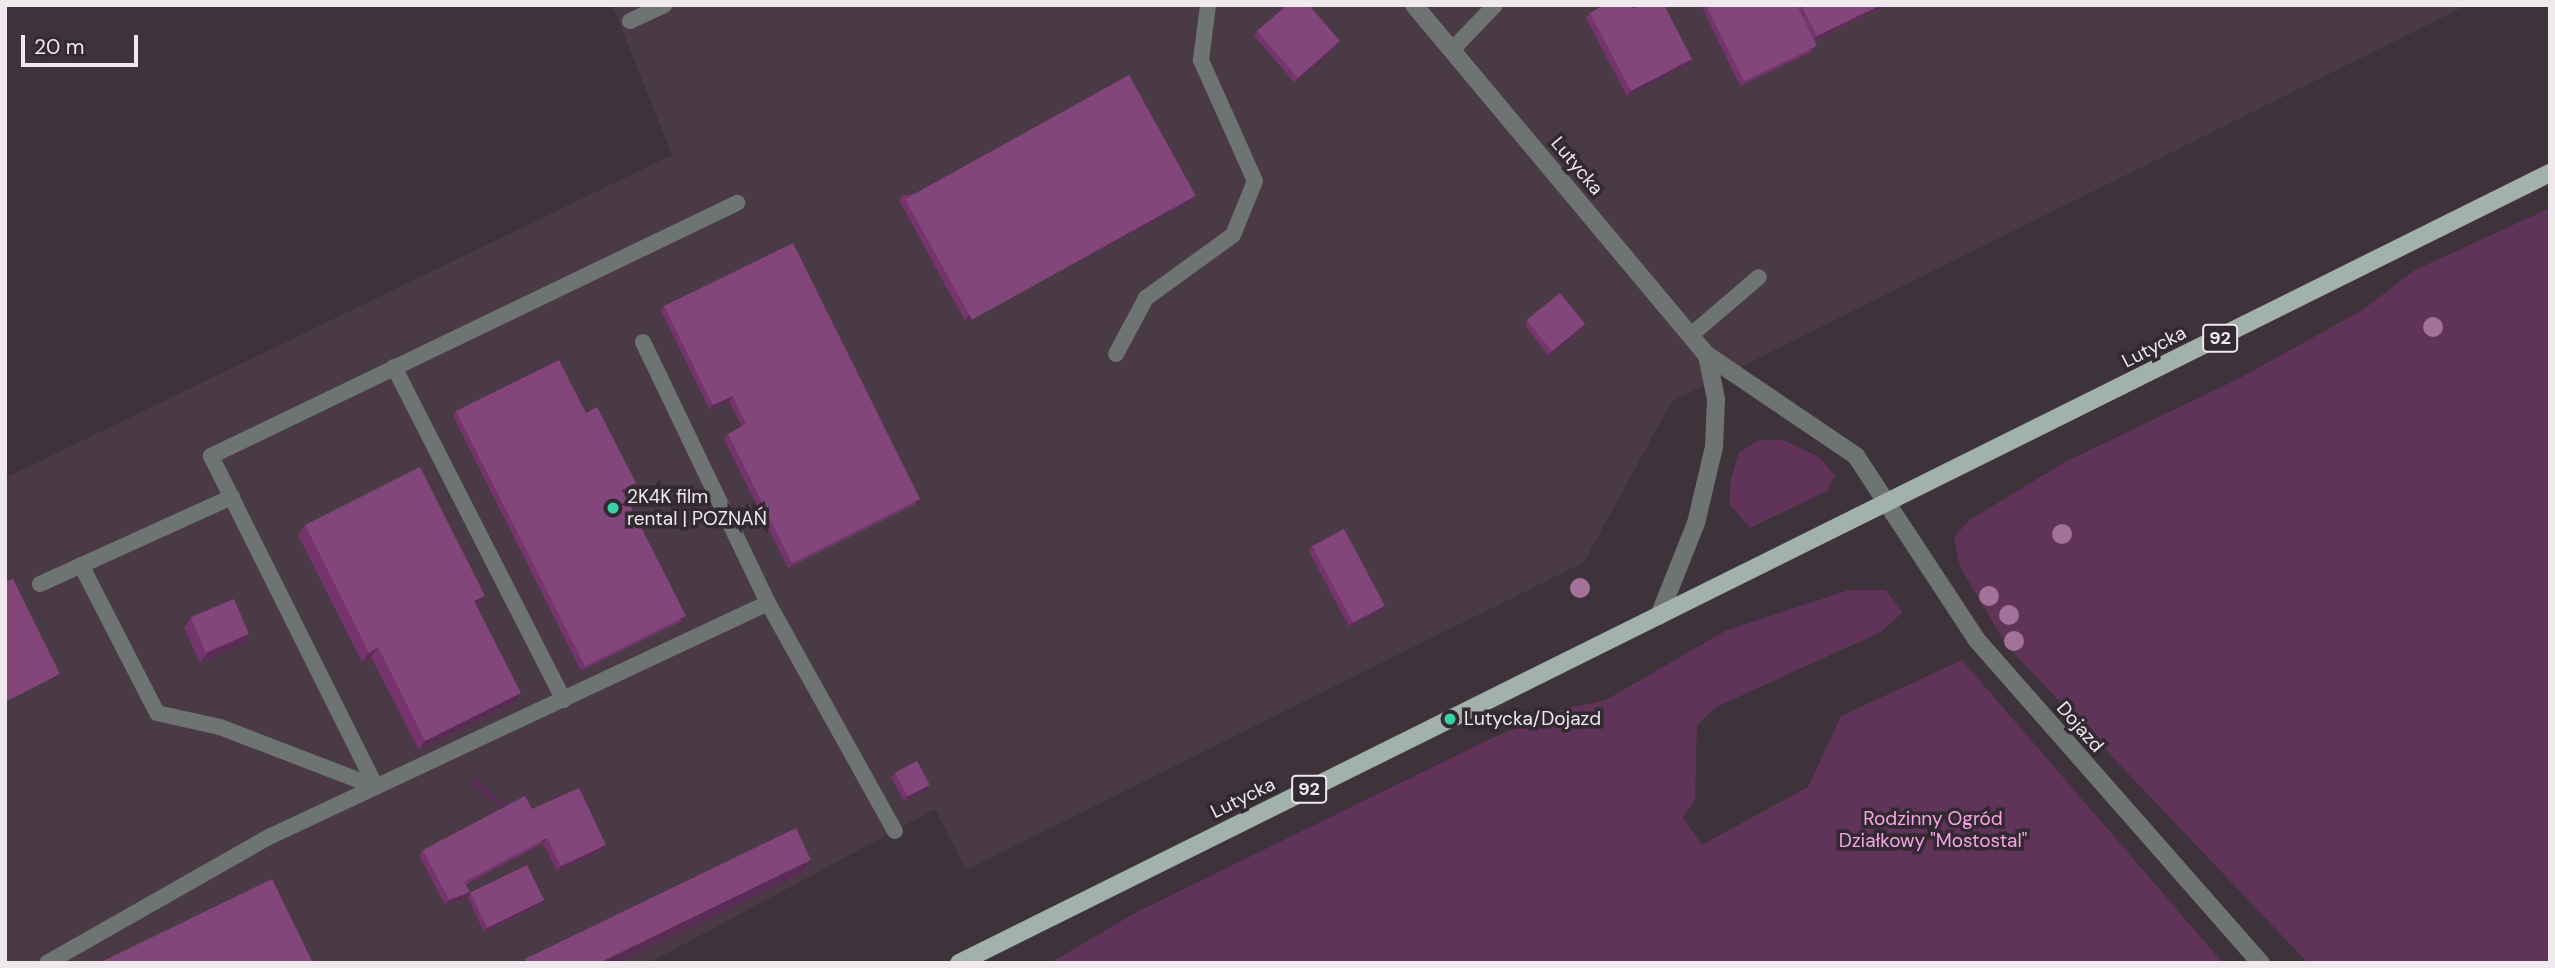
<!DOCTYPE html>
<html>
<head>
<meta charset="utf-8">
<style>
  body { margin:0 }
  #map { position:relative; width:2555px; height:968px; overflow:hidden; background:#3e333b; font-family:"DM Sans",sans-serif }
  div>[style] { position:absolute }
  .built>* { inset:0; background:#4a3a46 }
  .green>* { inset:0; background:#603359 }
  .lane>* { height:16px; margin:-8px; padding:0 8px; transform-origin:8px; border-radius:8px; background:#6e7472 }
  .street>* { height:18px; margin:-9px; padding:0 9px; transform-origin:9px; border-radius:9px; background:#6e7472 }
  .primary>* { height:18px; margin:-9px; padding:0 9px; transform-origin:9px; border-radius:9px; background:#a3b1ab }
  .trees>* { width:20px; height:20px; margin:-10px; border-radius:50%; background:#a3719a }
  .wall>* { inset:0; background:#76336e }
  .shaded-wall>* { inset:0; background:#5a2b54; transform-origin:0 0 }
  .building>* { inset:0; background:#83467b; transform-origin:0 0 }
  .dots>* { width:19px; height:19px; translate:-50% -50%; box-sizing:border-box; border:4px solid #332931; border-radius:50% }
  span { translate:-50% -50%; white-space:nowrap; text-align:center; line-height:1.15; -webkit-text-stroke:7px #332931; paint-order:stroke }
  .shield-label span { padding:2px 5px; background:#332931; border:2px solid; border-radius:5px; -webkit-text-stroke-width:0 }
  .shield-label { font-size:18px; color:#efe9ee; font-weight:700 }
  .street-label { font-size:19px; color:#efe9ee }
  .poi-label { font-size:19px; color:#efe9ee }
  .left { translate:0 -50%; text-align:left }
  .park-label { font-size:19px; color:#f6a4e7 }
  .frame { position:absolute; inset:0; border:7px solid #efe9ee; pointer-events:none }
  .scale { position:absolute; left:21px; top:35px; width:117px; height:32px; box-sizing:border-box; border:4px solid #efe9ee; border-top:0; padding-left:9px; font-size:21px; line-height:24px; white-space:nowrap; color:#efe9ee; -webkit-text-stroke:5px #332931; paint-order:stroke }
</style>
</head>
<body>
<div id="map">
  <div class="built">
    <div style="clip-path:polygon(612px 5px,2467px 5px,1672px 401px,1584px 562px,966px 870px,935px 809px,649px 963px,5px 963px,5px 478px,672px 155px)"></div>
  </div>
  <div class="green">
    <div style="clip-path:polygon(2550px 208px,2550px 963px,2308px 963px,2007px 646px,1960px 567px,1954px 538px,1968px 521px,2065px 462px,2238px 379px,2364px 309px,2415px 270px)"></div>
    <div style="clip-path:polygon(1760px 440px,1783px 440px,1819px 457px,1835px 476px,1827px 491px,1750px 528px,1729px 504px,1731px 479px,1739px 452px)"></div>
    <div style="clip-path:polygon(1849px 590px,1886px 590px,1903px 612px,1881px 632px,1716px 707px,1697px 725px,1695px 800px,1683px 818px,1702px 845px,1808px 787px,1841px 716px,1962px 660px,2223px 963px,1050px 963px,1135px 913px,1490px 739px,1561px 710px,1606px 700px,1725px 631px)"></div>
  </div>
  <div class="lane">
    <div style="left:630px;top:21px;width:38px;rotate:-25deg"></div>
    <div style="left:1452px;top:50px;width:62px;rotate:-46.3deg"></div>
    <div style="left:1691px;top:335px;width:89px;rotate:-40.5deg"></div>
    <div style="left:643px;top:342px;width:289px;rotate:64.4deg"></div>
    <div style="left:768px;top:603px;width:261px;rotate:60.9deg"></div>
    <div style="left:1116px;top:354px;width:64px;rotate:-61.8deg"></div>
    <div style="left:1146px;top:298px;width:107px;rotate:-35.9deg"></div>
    <div style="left:1233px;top:235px;width:58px;rotate:-67.8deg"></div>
    <div style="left:1255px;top:181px;width:133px;rotate:-114.1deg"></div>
    <div style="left:1201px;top:60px;width:55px;rotate:-82.7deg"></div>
    <div style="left:394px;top:367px;width:374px;rotate:63deg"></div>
    <div style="left:81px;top:565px;width:166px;rotate:62.8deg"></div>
    <div style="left:157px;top:713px;width:65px;rotate:12.5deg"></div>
    <div style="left:220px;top:727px;width:167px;rotate:21deg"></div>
    <div style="left:40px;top:584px;width:211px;rotate:-24.4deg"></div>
    <div style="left:376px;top:787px;width:370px;rotate:-116.5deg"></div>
    <div style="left:211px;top:456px;width:584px;rotate:-25.69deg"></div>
    <div style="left:47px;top:963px;width:257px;rotate:-29.6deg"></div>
    <div style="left:271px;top:836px;width:549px;rotate:-25.12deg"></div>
  </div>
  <div class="street">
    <div style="left:1414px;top:5px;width:456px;rotate:50.1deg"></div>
    <div style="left:1707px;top:355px;width:45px;rotate:78.4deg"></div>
    <div style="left:1716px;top:399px;width:48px;rotate:92.4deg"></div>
    <div style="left:1714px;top:447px;width:78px;rotate:103.3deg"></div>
    <div style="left:1696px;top:523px;width:100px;rotate:111.7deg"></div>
    <div style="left:1707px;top:355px;width:180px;rotate:34.1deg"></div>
    <div style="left:1856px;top:456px;width:219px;rotate:56.7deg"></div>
    <div style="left:1976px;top:639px;width:432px;rotate:48.7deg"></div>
  </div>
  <div class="primary">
    <div style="left:959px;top:963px;width:1776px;rotate:-26.41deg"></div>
  </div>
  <div class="trees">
    <div style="left:2433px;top:327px"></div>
    <div style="left:2062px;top:534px"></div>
    <div style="left:1580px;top:588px"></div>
    <div style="left:1989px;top:596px"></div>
    <div style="left:2009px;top:615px"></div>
    <div style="left:2014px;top:641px"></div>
  </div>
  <div class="wall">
    <div style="clip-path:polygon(1701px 5px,1887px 5px,1814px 41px,1817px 46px,1813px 51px,1740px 86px)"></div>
    <div style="clip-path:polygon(1633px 9px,1692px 59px,1688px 64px,1627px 96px,1586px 18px,1590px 13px)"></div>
    <div style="clip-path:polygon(1257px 31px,1340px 41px,1337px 46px,1295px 83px,1254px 36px)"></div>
    <div style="clip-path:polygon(903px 195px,1195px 196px,1191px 201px,965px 321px,899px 200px)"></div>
    <div style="clip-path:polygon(664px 306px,920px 499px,916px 504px,788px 568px,724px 439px,728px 434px,742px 427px,729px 401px,710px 410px,661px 311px)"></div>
    <div style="clip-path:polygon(1528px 321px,1582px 329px,1549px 356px,1525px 326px)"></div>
    <div style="clip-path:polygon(456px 411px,586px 413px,632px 488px,624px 493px,686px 616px,682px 621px,581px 671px,453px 416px)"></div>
    <div style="clip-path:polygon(305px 525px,478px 605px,477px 606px,514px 702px,419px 750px,371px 657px,362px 662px,298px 535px)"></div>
    <div style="clip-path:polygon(1312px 546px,1385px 606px,1382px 611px,1349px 627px,1309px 551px)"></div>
    <div style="clip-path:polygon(191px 618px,249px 634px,243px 644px,200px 663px,184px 628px)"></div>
    <div style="clip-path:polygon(895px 773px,930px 785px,926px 790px,904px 801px,891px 777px)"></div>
    <div style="clip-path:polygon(532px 809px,603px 850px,557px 871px,543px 843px,465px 885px,467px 897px,445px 905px,419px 855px,423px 850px)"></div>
    <div style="clip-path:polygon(471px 893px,540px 905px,484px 932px,468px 898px)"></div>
  </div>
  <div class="shaded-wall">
    <div style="clip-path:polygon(1881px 5px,1887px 5px,1813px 41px,1817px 36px)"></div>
    <div style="clip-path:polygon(1340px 41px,1337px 46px,1295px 83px,1298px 78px)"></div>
    <div style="left:1817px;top:46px;width:6px;height:81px;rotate:129deg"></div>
    <div style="clip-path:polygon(1692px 59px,1688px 64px,1627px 96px,1631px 91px)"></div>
    <div style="clip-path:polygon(1195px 196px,1191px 201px,965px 321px,968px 316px)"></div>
    <div style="clip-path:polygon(1585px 324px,1582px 329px,1549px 356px,1552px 351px)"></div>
    <div style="clip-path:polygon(733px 396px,729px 401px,710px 410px,713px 405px)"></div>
    <div style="clip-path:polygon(636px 483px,632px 488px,619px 495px,622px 490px)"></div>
    <div style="left:920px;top:499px;width:6px;height:143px;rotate:129deg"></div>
    <div style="clip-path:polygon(485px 596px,478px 605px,467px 610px,474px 601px)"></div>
    <div style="clip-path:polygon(1385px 606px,1382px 611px,1349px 627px,1352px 622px)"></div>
    <div style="left:686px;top:616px;width:6px;height:113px;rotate:129deg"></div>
    <div style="clip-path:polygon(249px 634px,243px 644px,200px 663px,207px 653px)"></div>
    <div style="clip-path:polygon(378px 647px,371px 657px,362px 662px,369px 653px)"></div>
    <div style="left:60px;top:674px;width:6px;height:62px;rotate:129deg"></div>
    <div style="clip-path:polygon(521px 693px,514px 702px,419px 750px,425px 741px)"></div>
    <div style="clip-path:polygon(930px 785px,926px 790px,904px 801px,907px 796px)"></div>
    <div style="left:547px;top:838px;width:6px;height:94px;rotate:129deg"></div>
    <div style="clip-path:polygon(606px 845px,603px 850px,557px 871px,561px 866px)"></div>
    <div style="clip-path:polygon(811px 860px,801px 874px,617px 963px,599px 963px)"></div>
    <div style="clip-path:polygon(470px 892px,467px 897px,445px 905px,449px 900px)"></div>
    <div style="clip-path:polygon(544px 900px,540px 905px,484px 932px,488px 927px)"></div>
  </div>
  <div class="building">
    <div style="clip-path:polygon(1287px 5px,1309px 5px,1340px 41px,1298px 78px,1257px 31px)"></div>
    <div style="clip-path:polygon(1604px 5px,1631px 5px,1633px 9px,1640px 5px,1664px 5px,1692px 59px,1631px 91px,1590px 13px)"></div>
    <div style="clip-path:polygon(1706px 5px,1797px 5px,1817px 46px,1744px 81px)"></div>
    <div style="clip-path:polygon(1801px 5px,1881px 5px,1817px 36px)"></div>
    <div style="left:1129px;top:75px;width:138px;height:256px;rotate:61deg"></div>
    <div style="clip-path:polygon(793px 243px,920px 499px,792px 563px,728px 434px,746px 424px,733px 396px,713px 405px,664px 306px)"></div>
    <div style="left:1560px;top:293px;width:40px;height:43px;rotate:51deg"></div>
    <div style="clip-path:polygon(559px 360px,586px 413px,597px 407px,636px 483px,622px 490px,686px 616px,585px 666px,456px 411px)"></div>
    <div style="clip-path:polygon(420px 467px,485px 596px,474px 601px,521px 693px,425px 741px,378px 647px,369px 653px,305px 525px)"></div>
    <div style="left:1344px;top:529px;width:87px;height:36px;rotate:62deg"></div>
    <div style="clip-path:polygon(13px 579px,60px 674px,5px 702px,5px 582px)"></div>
    <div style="left:234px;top:599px;width:38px;height:47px;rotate:67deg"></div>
    <div style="left:917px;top:761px;width:27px;height:25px;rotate:62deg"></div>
    <div style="clip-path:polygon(579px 788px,606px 845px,561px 866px,547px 838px,464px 882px,470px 892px,449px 900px,423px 850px,525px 796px,532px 809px)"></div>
    <div style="clip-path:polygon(796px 828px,811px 860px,599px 963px,527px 963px,525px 959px)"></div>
    <div style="left:527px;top:865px;width:39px;height:63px;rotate:64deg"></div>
    <div style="clip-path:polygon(272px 879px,313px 963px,99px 963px)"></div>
  </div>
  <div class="dots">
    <div style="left:613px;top:508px;background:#36d4a7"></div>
    <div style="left:1450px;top:719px;background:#36d4a7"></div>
  </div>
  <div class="shield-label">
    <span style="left:2220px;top:338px">92</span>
    <span style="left:1309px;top:789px">92</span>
  </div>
  <div class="street-label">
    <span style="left:1577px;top:166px;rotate:50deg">Lutycka</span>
    <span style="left:2154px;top:347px;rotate:-27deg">Lutycka</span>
    <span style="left:2080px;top:727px;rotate:49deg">Dojazd</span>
    <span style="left:1243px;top:798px;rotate:-26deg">Lutycka</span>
  </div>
  <div class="poi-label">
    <span class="left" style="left:627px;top:508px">2K4K film<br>rental | POZNAŃ</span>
    <span class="left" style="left:1464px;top:719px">Lutycka/Dojazd</span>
  </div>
  <div class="park-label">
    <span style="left:1933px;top:830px">Rodzinny Ogród<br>Działkowy "Mostostal"</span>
  </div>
  <div class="frame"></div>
  <div class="scale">20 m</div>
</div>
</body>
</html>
